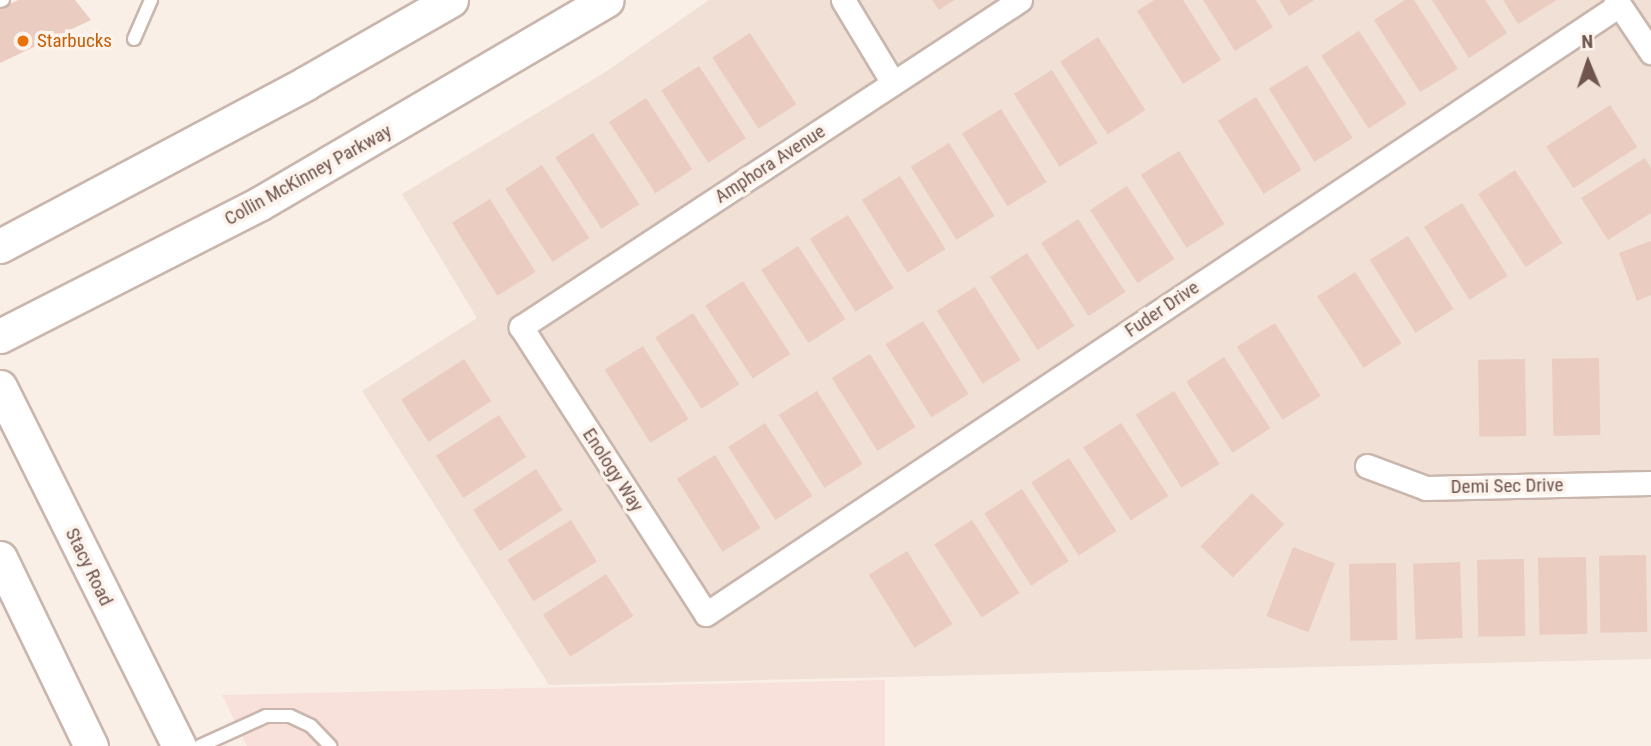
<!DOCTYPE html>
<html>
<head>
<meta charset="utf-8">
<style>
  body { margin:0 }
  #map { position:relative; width:1651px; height:746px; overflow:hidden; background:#f9efe6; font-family:"Roboto Condensed",sans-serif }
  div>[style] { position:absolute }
  .residential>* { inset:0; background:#f0e0d5 }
  .commercial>* { inset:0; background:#f8e0db }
  .building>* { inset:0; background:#ebccc1; transform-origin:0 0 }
  .roads { filter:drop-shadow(2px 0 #c9b6ad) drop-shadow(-2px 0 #c9b6ad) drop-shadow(0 2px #c9b6ad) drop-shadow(0 -2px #c9b6ad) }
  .lane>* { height:12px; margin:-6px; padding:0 6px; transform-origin:6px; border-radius:6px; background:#fff }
  .street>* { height:23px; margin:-11.5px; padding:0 11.5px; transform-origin:11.5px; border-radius:11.5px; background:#fff }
  .secondary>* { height:33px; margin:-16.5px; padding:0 16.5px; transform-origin:16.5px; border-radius:16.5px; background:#fff }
  .dots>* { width:19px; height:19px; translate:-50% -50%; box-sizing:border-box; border:4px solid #fcf3ec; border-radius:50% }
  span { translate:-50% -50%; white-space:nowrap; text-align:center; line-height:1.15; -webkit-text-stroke:7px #fcf3ec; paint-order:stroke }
  .food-label { font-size:19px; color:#c56008 }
  .left { translate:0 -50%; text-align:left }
  .street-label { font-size:19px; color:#6f554e }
  .north { position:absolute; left:1553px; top:28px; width:70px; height:70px; -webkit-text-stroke:5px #fcf3ec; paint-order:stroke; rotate:358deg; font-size:19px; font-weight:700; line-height:28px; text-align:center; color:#6f554e }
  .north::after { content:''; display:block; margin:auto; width:24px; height:32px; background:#6f554e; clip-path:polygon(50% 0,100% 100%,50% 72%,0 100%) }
</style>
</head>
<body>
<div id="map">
  <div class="residential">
    <div style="clip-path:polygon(709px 0,1651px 0,1651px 659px,549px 685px,362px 391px,477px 318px,402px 194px,604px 73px)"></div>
  </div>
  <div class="commercial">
    <div style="clip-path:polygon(885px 680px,885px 746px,247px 746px,222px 695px)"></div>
  </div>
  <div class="building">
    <div style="clip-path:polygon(18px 0,75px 0,91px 20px,0 63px,0 9px)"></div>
    <div style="clip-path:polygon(932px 0,954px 0,939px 10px)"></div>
    <div style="clip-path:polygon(1154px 0,1183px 0,1221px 60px,1183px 84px,1137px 11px)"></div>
    <div style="clip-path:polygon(1203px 0,1256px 0,1273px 27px,1235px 51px)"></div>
    <div style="clip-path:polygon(1279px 0,1314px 0,1289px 16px)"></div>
    <div style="clip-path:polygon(1405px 0,1414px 0,1458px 69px,1420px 92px,1374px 20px)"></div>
    <div style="clip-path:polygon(1432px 0,1485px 0,1507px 33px,1469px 58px)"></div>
    <div style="clip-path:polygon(1503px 0,1557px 0,1518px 24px)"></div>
    <div style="left:1359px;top:31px;width:87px;height:45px;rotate:57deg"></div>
    <div style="left:750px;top:33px;width:85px;height:45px;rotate:57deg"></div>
    <div style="left:1098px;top:37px;width:87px;height:45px;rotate:57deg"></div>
    <div style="left:1307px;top:65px;width:86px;height:45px;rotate:58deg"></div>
    <div style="left:699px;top:66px;width:86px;height:45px;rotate:57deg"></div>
    <div style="left:1052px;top:70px;width:86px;height:45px;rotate:58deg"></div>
    <div style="left:1256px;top:97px;width:86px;height:45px;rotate:58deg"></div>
    <div style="left:646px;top:98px;width:85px;height:44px;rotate:57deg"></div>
    <div style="left:1610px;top:105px;width:50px;height:76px;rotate:57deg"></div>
    <div style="left:1001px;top:109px;width:86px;height:46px;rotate:58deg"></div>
    <div style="left:593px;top:133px;width:85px;height:45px;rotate:57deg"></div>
    <div style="left:949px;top:143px;width:86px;height:45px;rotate:58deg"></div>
    <div style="left:1179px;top:151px;width:86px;height:45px;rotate:58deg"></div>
    <div style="clip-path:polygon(1645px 158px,1651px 168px,1651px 213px,1608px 240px,1581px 198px)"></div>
    <div style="left:542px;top:165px;width:87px;height:44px;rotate:57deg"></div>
    <div style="left:1515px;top:170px;width:87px;height:44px;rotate:57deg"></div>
    <div style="left:900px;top:176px;width:86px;height:45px;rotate:58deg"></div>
    <div style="left:1127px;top:186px;width:87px;height:44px;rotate:57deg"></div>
    <div style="left:490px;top:199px;width:86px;height:45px;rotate:58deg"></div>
    <div style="left:1462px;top:203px;width:86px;height:45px;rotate:58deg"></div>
    <div style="left:848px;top:215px;width:86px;height:45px;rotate:58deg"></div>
    <div style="left:1078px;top:219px;width:87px;height:44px;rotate:57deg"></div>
    <div style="left:1408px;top:236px;width:86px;height:45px;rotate:58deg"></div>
    <div style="clip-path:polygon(1651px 241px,1651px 295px,1637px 301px,1619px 253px)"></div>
    <div style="left:798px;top:246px;width:87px;height:44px;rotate:57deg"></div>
    <div style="left:1027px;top:253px;width:87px;height:44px;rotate:57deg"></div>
    <div style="left:1355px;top:272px;width:85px;height:45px;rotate:57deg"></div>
    <div style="left:743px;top:281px;width:87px;height:45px;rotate:57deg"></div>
    <div style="left:975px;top:287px;width:86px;height:45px;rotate:58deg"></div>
    <div style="left:693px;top:313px;width:85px;height:45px;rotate:57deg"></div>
    <div style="left:923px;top:321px;width:86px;height:44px;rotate:58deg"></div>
    <div style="left:1275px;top:323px;width:86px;height:45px;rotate:58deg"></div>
    <div style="left:643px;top:346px;width:86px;height:45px;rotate:58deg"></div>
    <div style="left:870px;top:354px;width:86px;height:45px;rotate:58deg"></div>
    <div style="left:1224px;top:357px;width:85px;height:45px;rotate:57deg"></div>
    <div style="left:1599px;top:358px;width:77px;height:47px;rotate:89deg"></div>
    <div style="left:464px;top:359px;width:50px;height:75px;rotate:57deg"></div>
    <div style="left:1525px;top:359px;width:77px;height:47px;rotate:89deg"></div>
    <div style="left:817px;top:391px;width:86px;height:45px;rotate:58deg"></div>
    <div style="left:1174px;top:391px;width:86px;height:45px;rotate:58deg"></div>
    <div style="left:499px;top:415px;width:50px;height:75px;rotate:57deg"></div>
    <div style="left:765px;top:423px;width:87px;height:44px;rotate:57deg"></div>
    <div style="left:1121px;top:423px;width:87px;height:45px;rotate:57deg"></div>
    <div style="left:715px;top:455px;width:86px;height:45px;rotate:58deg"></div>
    <div style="left:1069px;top:458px;width:87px;height:45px;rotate:57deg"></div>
    <div style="left:536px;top:469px;width:49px;height:75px;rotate:57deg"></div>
    <div style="left:1022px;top:489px;width:86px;height:45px;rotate:57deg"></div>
    <div style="left:1252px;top:493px;width:45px;height:74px;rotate:44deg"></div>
    <div style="left:571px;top:520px;width:49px;height:75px;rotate:58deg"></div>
    <div style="left:972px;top:520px;width:87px;height:45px;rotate:57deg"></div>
    <div style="left:1293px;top:547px;width:45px;height:74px;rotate:21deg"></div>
    <div style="left:907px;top:551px;width:86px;height:45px;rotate:58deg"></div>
    <div style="left:1646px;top:555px;width:77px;height:47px;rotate:89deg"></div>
    <div style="left:1586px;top:557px;width:77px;height:48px;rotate:89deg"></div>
    <div style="left:1524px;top:559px;width:77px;height:47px;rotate:89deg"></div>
    <div style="left:1460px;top:562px;width:76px;height:47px;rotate:88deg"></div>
    <div style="left:1396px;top:563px;width:77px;height:47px;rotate:89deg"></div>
    <div style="left:606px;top:574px;width:50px;height:75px;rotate:57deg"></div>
  </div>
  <div class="roads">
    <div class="lane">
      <div style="left:0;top:1px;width:3px;rotate:-18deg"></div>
      <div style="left:134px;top:39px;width:43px;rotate:-66.4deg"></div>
      <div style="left:200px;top:746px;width:72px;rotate:-24.4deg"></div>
      <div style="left:266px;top:716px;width:24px"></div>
      <div style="left:290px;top:716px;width:23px;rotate:25deg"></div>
      <div style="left:311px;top:726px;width:28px;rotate:46deg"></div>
    </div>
    <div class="street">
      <div style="left:843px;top:0;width:97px;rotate:58.9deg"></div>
      <div style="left:1020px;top:0;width:597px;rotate:146.76deg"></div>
      <div style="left:521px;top:327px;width:341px;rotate:57.2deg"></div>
      <div style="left:706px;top:614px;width:1097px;rotate:-33.7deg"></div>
      <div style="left:1616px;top:0;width:63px;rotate:56.1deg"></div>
      <div style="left:1367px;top:466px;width:63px;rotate:20.4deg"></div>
      <div style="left:1426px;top:488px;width:225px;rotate:-1.3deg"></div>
    </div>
    <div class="secondary">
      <div style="left:0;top:246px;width:347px;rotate:-28deg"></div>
      <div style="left:306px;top:83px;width:167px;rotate:-29.8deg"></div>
      <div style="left:0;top:336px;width:291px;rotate:-27deg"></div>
      <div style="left:259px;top:204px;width:403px;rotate:-30.4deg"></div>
      <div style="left:0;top:387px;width:401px;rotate:63.5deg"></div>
      <div style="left:0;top:558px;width:209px;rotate:64.2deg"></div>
    </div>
  </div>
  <div class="dots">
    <div style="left:23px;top:41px;background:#e8710a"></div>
  </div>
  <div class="food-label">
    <span class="left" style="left:37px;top:41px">Starbucks</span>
  </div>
  <div class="street-label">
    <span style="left:770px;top:164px;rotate:-33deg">Amphora Avenue</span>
    <span style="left:308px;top:175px;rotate:-29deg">Collin McKinney Parkway</span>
    <span style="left:1162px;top:309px;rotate:-34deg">Fuder Drive</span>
    <span style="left:613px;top:470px;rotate:57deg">Enology Way</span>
    <span style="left:1507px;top:486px;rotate:-1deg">Demi Sec Drive</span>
    <span style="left:89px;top:567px;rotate:64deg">Stacy Road</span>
  </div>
  <div class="north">N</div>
</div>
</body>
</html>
